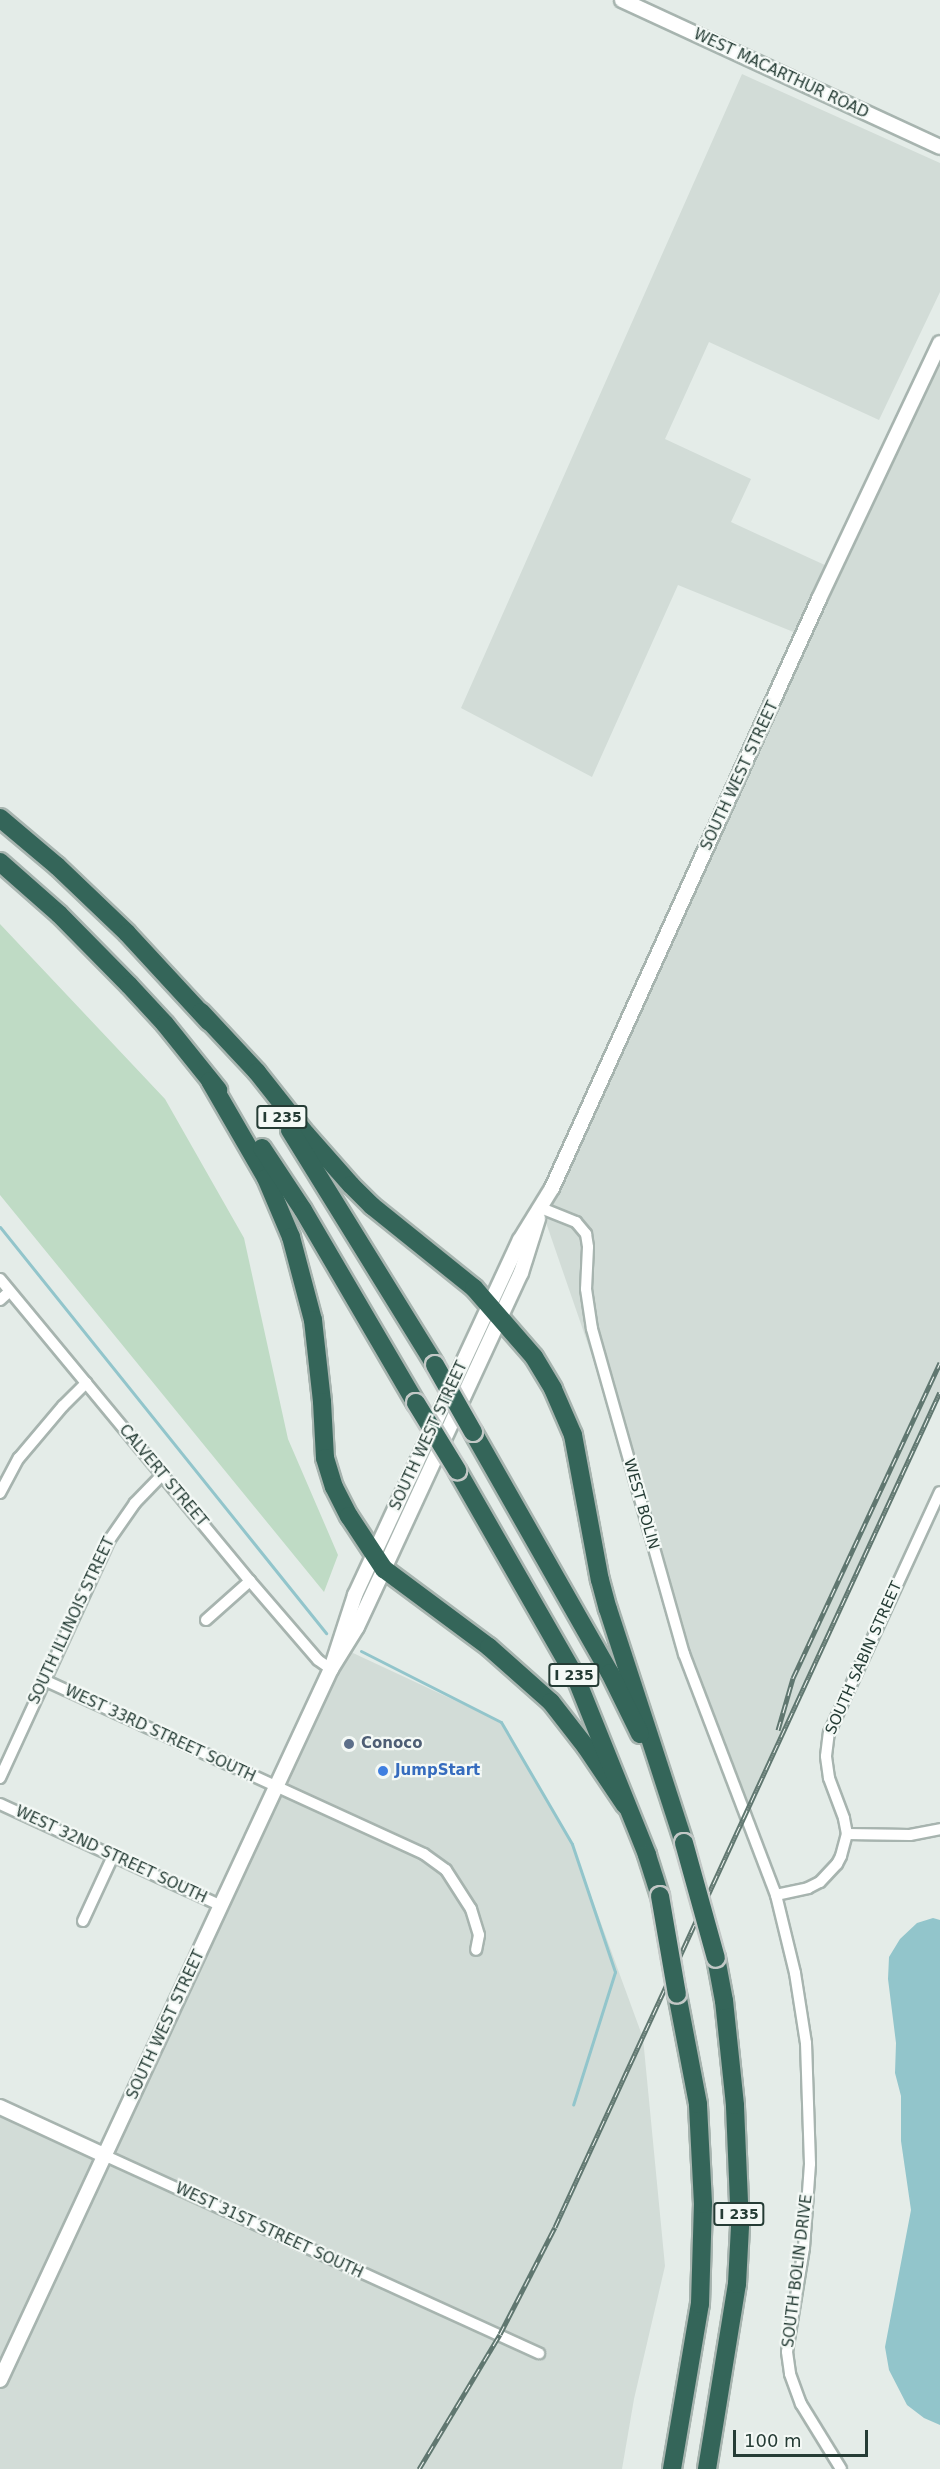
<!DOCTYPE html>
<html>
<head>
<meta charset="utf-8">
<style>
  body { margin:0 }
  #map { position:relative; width:940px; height:2469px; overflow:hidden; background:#e4ece8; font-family:"DejaVu Sans",sans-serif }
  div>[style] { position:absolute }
  .built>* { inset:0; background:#d2dcd7 }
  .green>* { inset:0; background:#bfdbc5 }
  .water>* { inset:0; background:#92c5cb }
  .stream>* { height:3px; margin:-1.5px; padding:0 1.5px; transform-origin:1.5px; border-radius:1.5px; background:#92c5cb }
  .roads { filter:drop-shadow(2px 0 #a7b4af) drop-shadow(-2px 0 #a7b4af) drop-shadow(0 2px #a7b4af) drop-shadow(0 -2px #a7b4af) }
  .minor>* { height:10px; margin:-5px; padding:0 5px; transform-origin:5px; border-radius:5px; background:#fff }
  .tertiary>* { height:14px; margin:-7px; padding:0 7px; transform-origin:7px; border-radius:7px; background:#fff }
  .motorway>* { height:18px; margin:-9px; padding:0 9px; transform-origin:9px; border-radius:9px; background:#346559 }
  .rail>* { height:5px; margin-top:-2.5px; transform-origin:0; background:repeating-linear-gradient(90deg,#f4f9f6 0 9px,#607770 0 18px); box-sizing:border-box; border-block:2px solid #607770 }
  .bridges { filter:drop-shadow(2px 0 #c2c8c6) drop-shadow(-2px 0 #c2c8c6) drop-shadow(0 2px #c2c8c6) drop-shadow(0 -2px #c2c8c6) }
  .motorway-bridge>* { height:18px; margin:-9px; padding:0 9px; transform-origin:9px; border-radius:9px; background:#346559 }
  .dots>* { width:16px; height:16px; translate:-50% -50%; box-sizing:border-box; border:3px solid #f4f9f6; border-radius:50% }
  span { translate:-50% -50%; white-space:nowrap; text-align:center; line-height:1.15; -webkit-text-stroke:4.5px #f4f9f6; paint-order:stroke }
  .shield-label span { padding:2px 4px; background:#f4f9f6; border:2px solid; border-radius:4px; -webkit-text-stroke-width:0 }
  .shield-label { font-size:14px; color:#253c35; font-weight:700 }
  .street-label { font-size:15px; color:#253c35 }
  .service-label { font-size:15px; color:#4e5e75; font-weight:700 }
  .left { translate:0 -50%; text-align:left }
  .shop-label { font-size:15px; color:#366cbe; font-weight:700 }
  .scale { position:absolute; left:733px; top:2430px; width:135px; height:27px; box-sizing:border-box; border:3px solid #253c35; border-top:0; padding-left:8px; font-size:18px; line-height:21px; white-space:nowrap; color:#253c35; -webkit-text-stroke:4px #f4f9f6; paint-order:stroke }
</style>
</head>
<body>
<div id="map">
  <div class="built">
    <div style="clip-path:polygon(742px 74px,940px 163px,940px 292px,879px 420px,709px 342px,665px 439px,751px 479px,731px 522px,827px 566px,796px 633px,678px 585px,592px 777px,461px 708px)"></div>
    <div style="clip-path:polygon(940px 338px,940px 1393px,741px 1823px,632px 1472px,541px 1208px)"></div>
    <div style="clip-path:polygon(338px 1646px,501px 1722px,572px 1844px,643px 2038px,665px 2266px,634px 2399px,622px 2469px,0 2469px,0 2112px,104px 2155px)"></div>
  </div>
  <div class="green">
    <div style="clip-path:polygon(0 924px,165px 1099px,244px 1238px,288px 1439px,338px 1555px,324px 1592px,0 1195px)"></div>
  </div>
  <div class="water">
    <div style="clip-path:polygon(933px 1918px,940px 1920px,940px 2425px,924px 2418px,907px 2405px,889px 2370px,885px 2347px,911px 2210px,901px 2141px,901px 2096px,895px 2073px,896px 2043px,888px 1979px,889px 1957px,900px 1939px,917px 1923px)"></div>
  </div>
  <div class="stream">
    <div style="left:0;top:1227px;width:521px;rotate:51.24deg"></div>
    <div style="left:361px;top:1651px;width:157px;rotate:26.9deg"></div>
    <div style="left:501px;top:1722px;width:141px;rotate:59.8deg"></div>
    <div style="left:572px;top:1844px;width:135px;rotate:71.4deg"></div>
    <div style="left:615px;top:1972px;width:139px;rotate:107.5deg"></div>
  </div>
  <div class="roads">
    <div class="minor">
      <div style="left:541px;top:1208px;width:38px;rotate:22deg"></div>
      <div style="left:576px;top:1222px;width:16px;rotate:50deg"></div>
      <div style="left:586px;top:1234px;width:13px;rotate:81deg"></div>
      <div style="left:588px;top:1247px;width:42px;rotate:92.7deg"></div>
      <div style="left:586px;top:1289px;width:40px;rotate:81.5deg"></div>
      <div style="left:592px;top:1329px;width:338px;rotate:74.2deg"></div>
      <div style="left:684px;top:1654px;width:258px;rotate:69.1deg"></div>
      <div style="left:776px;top:1895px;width:80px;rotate:76.3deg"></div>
      <div style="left:795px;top:1973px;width:71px;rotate:81.1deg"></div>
      <div style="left:806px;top:2043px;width:121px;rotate:88.1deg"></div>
      <div style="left:810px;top:2164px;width:84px;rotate:94.1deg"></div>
      <div style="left:804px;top:2248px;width:105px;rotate:99.3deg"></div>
      <div style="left:787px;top:2352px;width:22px;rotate:82deg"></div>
      <div style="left:790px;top:2374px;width:32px;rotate:70deg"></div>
      <div style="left:801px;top:2404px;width:76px;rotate:58.4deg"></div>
      <div style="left:0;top:1279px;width:392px;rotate:50.4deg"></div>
      <div style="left:250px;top:1581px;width:104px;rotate:49.3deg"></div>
      <div style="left:318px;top:1660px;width:16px;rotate:35deg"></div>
      <div style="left:0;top:1300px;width:13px;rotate:-42deg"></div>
      <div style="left:0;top:1493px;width:40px;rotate:-62deg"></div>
      <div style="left:19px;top:1458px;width:68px;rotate:-49.8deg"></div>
      <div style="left:63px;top:1406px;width:33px;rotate:-45deg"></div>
      <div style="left:206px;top:1620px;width:59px;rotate:-41.6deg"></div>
      <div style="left:44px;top:1680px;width:418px;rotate:24.6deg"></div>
      <div style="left:424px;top:1854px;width:27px;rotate:36deg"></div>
      <div style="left:446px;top:1870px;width:46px;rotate:57.3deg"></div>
      <div style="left:471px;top:1909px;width:27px;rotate:73deg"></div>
      <div style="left:479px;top:1935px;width:15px;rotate:101deg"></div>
      <div style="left:0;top:1778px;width:263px;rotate:-65.3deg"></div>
      <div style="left:110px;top:1539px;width:44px;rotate:-55.2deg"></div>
      <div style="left:135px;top:1503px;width:39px;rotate:-46deg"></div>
      <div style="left:0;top:1804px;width:244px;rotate:24.7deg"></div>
      <div style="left:847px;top:1834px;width:63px;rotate:0.9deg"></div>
      <div style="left:910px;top:1835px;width:31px;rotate:-11deg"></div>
      <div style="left:776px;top:1895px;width:33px;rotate:-12deg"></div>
      <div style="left:808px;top:1888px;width:13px;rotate:-27deg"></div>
      <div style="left:820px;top:1882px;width:25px;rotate:-47deg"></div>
      <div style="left:837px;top:1864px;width:9px;rotate:-63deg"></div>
      <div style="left:841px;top:1856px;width:23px;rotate:-75deg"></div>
      <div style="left:847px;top:1834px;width:16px;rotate:-101deg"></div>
      <div style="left:844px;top:1818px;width:43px;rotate:-110.6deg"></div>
      <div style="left:829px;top:1778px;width:22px;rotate:-98deg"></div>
      <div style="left:826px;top:1756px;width:23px;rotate:-83deg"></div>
      <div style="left:829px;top:1733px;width:265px;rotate:-65.3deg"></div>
      <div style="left:83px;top:1921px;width:72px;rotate:-65.2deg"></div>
      <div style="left:106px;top:2156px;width:476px;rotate:24.5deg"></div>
    </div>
    <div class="tertiary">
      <div style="left:622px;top:0;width:350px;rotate:24.8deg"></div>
      <div style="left:331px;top:1669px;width:78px;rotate:-72deg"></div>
      <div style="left:355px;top:1595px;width:391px;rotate:-65.1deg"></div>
      <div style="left:520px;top:1240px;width:61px;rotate:-58.4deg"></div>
      <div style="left:552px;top:1188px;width:647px;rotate:-65.61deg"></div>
      <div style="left:819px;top:599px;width:283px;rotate:-64.7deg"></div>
      <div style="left:0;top:2107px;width:117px;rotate:24.8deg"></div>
      <div style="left:0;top:2380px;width:784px;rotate:-65.04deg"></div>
      <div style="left:331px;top:1669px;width:49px;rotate:-58.2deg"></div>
      <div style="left:357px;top:1627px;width:64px;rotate:-65deg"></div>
      <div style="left:384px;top:1569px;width:326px;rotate:-65.2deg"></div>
      <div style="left:521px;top:1273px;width:57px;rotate:-72.5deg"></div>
    </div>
    <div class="motorway">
      <div style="left:0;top:818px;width:75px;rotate:40.1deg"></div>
      <div style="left:57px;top:866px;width:97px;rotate:43.7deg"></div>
      <div style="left:127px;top:933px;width:121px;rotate:47.3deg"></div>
      <div style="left:0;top:862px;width:79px;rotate:41.4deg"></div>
      <div style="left:59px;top:914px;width:100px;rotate:45.4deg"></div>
      <div style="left:129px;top:985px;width:53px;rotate:47.3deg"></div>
      <div style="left:165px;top:1024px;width:85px;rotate:51.2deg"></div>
      <div style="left:201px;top:1012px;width:82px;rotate:47deg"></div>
      <div style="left:257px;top:1072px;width:79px;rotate:51.7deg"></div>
      <div style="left:306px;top:1134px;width:68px;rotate:48.6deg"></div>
      <div style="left:351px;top:1185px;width:30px;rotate:45deg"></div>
      <div style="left:372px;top:1206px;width:131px;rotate:38.8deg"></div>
      <div style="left:474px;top:1288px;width:91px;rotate:49deg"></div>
      <div style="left:534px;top:1357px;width:37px;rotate:59deg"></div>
      <div style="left:553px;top:1389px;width:50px;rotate:66.5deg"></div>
      <div style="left:573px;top:1435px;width:147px;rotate:79.5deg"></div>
      <div style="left:600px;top:1580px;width:30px;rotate:75deg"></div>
      <div style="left:608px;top:1609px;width:246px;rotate:72deg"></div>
      <div style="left:210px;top:1081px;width:112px;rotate:60deg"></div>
      <div style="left:266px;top:1178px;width:64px;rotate:67deg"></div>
      <div style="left:291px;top:1237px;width:86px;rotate:75.2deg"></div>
      <div style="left:313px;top:1320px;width:82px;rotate:83.7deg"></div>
      <div style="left:322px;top:1402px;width:56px;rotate:86.9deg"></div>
      <div style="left:325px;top:1458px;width:30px;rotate:73deg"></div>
      <div style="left:334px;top:1487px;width:33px;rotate:63deg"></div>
      <div style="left:349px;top:1516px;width:64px;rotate:56.6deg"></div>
      <div style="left:384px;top:1569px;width:131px;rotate:36.6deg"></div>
      <div style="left:489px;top:1647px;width:83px;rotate:41.6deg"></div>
      <div style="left:551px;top:1702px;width:57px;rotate:52.1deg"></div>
      <div style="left:586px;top:1747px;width:70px;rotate:56.1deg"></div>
      <div style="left:290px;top:1130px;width:276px;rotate:58.3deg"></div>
      <div style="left:262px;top:1148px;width:74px;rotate:56.5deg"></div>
      <div style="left:303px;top:1210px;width:224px;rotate:59.7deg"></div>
      <div style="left:473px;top:1432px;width:277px;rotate:60.4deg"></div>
      <div style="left:610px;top:1673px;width:68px;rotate:63.8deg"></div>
      <div style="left:457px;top:1470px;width:240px;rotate:60.2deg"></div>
      <div style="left:576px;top:1678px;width:191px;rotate:68.1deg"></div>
      <div style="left:647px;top:1855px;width:43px;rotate:72.4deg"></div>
      <div style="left:672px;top:2469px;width:167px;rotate:-80.4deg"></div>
      <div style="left:700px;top:2304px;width:100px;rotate:-88.3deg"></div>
      <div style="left:703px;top:2204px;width:100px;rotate:-92.9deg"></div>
      <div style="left:698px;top:2104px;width:112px;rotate:-100.8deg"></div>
      <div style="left:707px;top:2469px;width:187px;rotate:-80.8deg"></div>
      <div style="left:737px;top:2284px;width:58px;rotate:-87deg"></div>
      <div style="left:740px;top:2226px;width:121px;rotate:-92.4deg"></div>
      <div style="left:735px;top:2105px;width:105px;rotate:-96deg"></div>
      <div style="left:724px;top:2001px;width:44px;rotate:-100.5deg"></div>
    </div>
  </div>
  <div class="rail">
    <div style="left:778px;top:1730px;width:54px;rotate:-73.9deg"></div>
    <div style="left:793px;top:1678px;width:348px;rotate:-65deg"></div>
    <div style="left:419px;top:2469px;width:157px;rotate:-59deg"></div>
    <div style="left:500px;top:2334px;width:120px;rotate:-62.8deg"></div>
    <div style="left:555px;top:2227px;width:919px;rotate:-65.25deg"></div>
  </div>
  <div class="bridges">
    <div class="motorway-bridge">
      <div style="left:435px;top:1365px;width:77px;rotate:60.4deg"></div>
      <div style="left:416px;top:1403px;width:79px;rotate:58.5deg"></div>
      <div style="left:684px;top:1843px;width:119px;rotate:74.5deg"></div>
      <div style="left:660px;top:1896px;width:99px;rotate:80.2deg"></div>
    </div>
  </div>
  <div class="dots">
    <div style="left:349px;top:1744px;background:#5c6f8a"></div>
    <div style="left:383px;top:1771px;background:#3f7fe0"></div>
  </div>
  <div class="shield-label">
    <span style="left:282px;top:1117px">I 235</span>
    <span style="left:574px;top:1675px">I 235</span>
    <span style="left:739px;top:2214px">I 235</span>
  </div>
  <div class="street-label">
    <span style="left:781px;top:74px;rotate:25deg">WEST MACARTHUR ROAD</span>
    <span style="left:740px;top:776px;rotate:-65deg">SOUTH WEST STREET</span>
    <span style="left:429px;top:1436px;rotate:-65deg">SOUTH WEST STREET</span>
    <span style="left:163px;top:1476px;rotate:50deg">CALVERT STREET</span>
    <span style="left:641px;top:1504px;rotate:74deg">WEST BOLIN</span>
    <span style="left:72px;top:1621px;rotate:-65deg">SOUTH ILLINOIS STREET</span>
    <span style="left:864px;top:1658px;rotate:-66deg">SOUTH SABIN STREET</span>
    <span style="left:160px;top:1734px;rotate:25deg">WEST 33RD STREET SOUTH</span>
    <span style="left:111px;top:1855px;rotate:25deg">WEST 32ND STREET SOUTH</span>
    <span style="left:166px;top:2025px;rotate:-65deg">SOUTH WEST STREET</span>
    <span style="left:269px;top:2231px;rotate:25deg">WEST 31ST STREET SOUTH</span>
    <span style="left:798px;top:2271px;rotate:-83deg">SOUTH BOLIN DRIVE</span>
  </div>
  <div class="service-label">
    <span class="left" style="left:361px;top:1744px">Conoco</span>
  </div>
  <div class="shop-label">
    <span class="left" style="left:395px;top:1771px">JumpStart</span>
  </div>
  <div class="scale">100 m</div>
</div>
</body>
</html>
